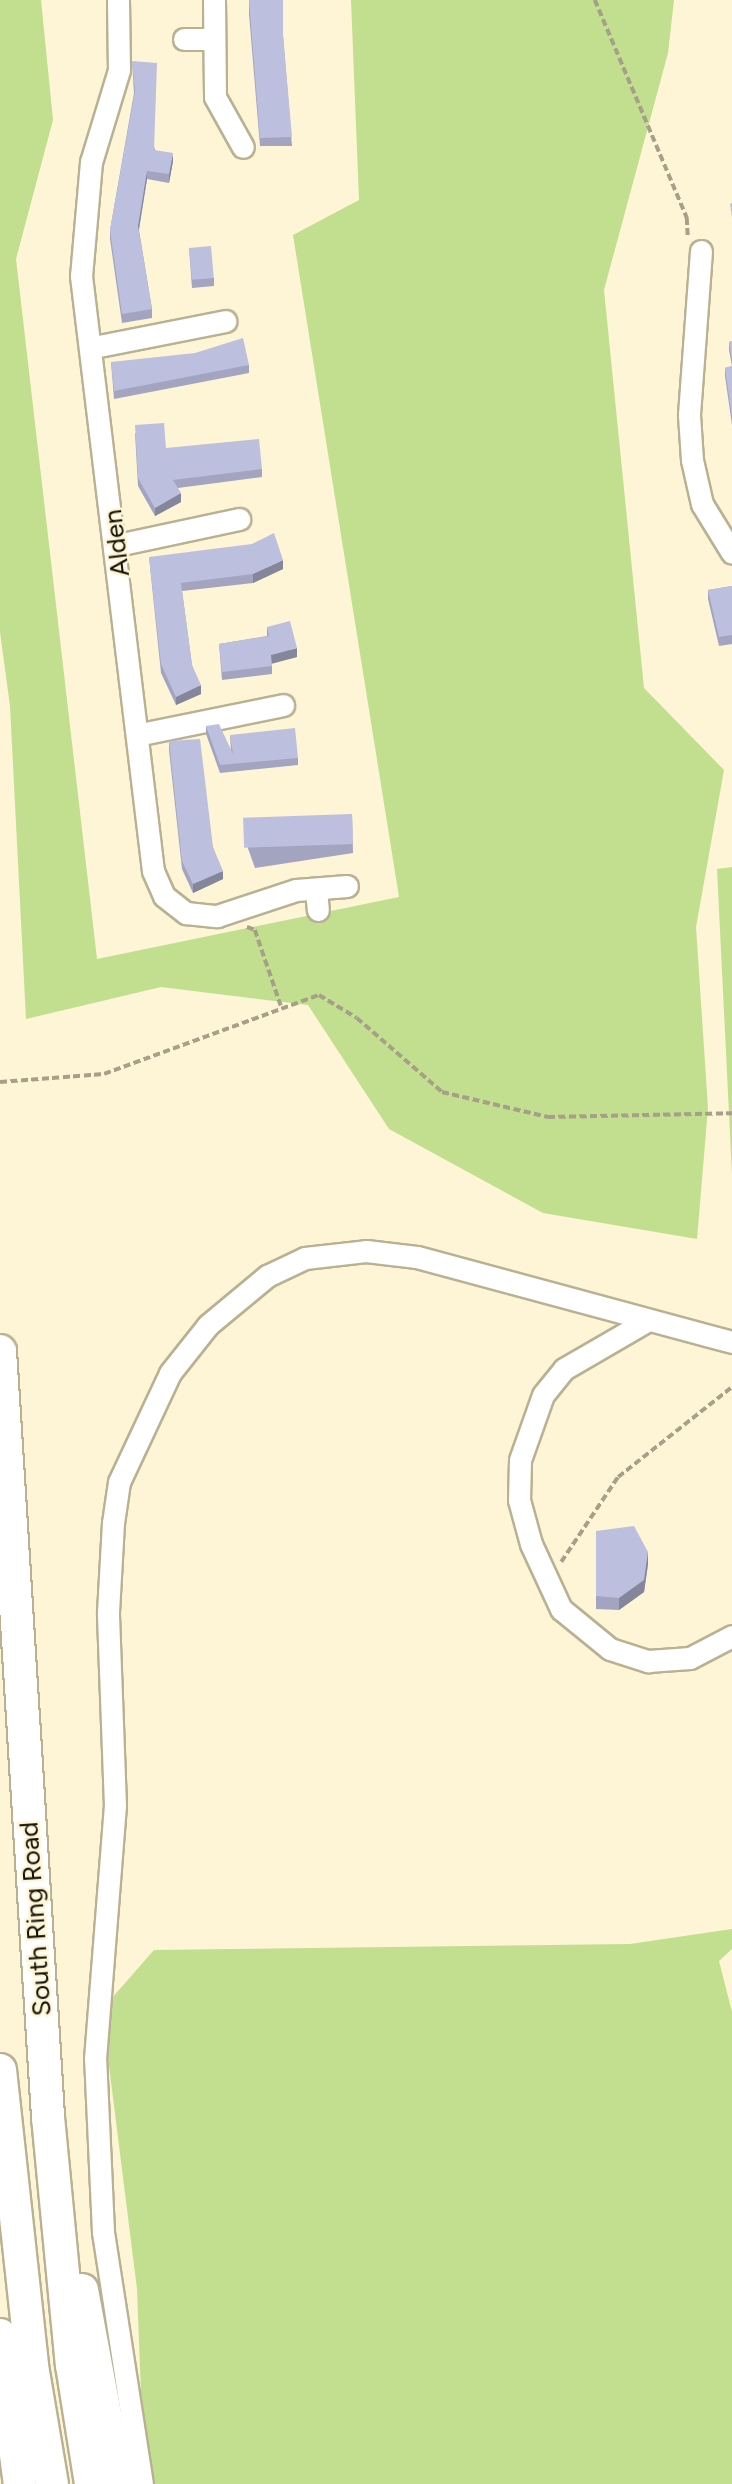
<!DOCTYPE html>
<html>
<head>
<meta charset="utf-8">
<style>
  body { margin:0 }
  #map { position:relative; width:732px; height:2484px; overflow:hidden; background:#fdf5d5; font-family:Figtree,sans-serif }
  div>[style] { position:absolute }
  .green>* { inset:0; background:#c2de8f }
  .path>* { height:3.5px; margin-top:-1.75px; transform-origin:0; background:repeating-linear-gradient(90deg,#a6a088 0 7px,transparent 0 10.5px) }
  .roads { filter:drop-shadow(2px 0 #b9b193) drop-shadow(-2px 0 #b9b193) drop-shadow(0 2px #b9b193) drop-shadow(0 -2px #b9b193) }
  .minor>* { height:21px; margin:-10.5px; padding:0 10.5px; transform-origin:10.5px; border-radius:10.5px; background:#fff }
  .highway>* { height:32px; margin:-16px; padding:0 16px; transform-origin:16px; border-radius:16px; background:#fff }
  .wall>* { inset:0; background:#a3a4bf }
  .shaded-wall>* { inset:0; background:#84869b }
  .building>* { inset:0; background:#bdbfde; transform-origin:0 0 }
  span { translate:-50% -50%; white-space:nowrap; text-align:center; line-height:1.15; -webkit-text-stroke:5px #fdf5d5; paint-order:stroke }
  .street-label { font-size:26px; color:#120f05 }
</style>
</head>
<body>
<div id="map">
  <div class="green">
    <div style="clip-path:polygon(0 0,41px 0,53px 120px,16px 259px,97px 959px,399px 897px,293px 235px,359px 200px,351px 0,674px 0,668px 53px,604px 290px,644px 688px,724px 770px,696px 927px,708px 1108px,697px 1239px,543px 1213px,389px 1129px,308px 1005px,161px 987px,26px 1019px,10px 706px,0 632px)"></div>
    <div style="clip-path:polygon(732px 867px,732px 1174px,717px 869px)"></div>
    <div style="clip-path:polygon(732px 1929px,732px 1949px,719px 1961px,732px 2012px,732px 2484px,152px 2484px,143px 2446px,137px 2289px,108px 2058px,111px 1999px,154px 1950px,630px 1944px)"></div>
  </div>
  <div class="path">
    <div style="left:595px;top:0;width:237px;rotate:67.1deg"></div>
    <div style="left:687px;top:218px;width:19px;rotate:87deg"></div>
    <div style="left:247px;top:927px;width:9px;rotate:21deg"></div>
    <div style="left:255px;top:930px;width:80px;rotate:71.1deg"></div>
    <div style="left:0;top:1082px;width:104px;rotate:-4.4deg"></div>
    <div style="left:104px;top:1074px;width:229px;rotate:-20.2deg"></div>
    <div style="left:319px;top:995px;width:44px;rotate:31.2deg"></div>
    <div style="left:357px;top:1018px;width:113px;rotate:41deg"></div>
    <div style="left:442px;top:1092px;width:109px;rotate:13.3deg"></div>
    <div style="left:548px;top:1117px;width:184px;rotate:-1.2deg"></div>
    <div style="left:561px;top:1562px;width:102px;rotate:-56.2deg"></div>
    <div style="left:618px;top:1477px;width:145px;rotate:-38.3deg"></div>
  </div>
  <div class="roads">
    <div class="minor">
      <div style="left:118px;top:0;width:70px;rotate:89.2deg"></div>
      <div style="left:119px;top:70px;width:96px;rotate:106.9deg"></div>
      <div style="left:91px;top:162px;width:114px;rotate:95deg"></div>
      <div style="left:81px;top:276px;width:599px;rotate:83.1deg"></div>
      <div style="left:153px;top:871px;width:27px;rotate:66deg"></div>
      <div style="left:164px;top:896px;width:28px;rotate:38deg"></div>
      <div style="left:186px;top:913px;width:31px;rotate:6deg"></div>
      <div style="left:217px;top:916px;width:83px;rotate:-18.2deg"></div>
      <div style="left:296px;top:890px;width:51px;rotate:-4.5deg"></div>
      <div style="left:214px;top:0;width:97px;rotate:89.4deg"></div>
      <div style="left:215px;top:97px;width:57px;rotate:60.8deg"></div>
      <div style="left:184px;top:39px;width:30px"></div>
      <div style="left:701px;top:251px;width:164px;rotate:94.2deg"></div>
      <div style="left:689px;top:415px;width:45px;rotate:86.2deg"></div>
      <div style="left:692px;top:460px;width:45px;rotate:77.2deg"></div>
      <div style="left:702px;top:504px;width:57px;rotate:58.5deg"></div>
      <div style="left:94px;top:347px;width:134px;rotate:-11.2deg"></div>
      <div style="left:117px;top:545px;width:125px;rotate:-12deg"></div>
      <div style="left:141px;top:734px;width:145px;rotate:-11.5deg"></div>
      <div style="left:316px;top:889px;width:21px;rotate:85deg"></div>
      <div style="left:645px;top:1322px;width:94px;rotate:149.9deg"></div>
      <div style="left:564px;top:1369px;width:33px;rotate:129deg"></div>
      <div style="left:543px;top:1395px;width:69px;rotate:109.5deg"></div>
      <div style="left:520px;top:1460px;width:40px;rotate:91.4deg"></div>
      <div style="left:519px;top:1500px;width:46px;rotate:74.7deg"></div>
      <div style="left:531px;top:1544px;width:72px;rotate:65.2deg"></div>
      <div style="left:561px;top:1609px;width:63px;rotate:39.2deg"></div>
      <div style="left:610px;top:1649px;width:40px;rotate:18deg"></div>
      <div style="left:648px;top:1661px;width:42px;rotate:-4.1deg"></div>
      <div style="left:690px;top:1658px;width:47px;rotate:-27.6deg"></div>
      <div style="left:142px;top:2484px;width:255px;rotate:-98.8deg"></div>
      <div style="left:103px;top:2232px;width:173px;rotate:-92.6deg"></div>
      <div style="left:95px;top:2059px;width:254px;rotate:-85.5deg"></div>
      <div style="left:115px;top:1806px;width:194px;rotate:-92.1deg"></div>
      <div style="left:108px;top:1612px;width:89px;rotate:-86.8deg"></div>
      <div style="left:113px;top:1523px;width:41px;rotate:-81.7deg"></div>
      <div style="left:119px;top:1482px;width:120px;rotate:-64.9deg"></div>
      <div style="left:170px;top:1373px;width:61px;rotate:-51.6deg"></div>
      <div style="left:208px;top:1325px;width:77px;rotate:-39.7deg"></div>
      <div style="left:267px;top:1276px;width:42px;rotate:-25.3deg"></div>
      <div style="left:305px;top:1258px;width:61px;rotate:-6.5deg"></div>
      <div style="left:366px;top:1251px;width:51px;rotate:6.7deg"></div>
      <div style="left:417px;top:1257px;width:326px;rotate:15.1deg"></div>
    </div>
    <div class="highway">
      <div style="left:0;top:1351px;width:768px;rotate:86.41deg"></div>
      <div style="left:48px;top:2117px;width:249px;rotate:84.5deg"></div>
      <div style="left:72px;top:2365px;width:121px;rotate:80.9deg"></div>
      <div style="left:0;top:2070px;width:298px;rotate:83.8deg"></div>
      <div style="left:32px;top:2366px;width:120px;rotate:80.4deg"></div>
      <div style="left:82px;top:2290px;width:197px;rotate:79.5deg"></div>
      <div style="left:0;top:2335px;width:150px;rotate:82.4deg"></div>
    </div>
  </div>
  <div class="wall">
    <div style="clip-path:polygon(249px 0,283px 35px,292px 146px,260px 146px,249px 14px)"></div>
    <div style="clip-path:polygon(132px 61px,155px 150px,173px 161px,169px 183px,147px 179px,139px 230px,152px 309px,152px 318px,122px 323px,110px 239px,110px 230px,134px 93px)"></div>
    <div style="clip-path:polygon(189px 248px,214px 278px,214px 286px,192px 288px)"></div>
    <div style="clip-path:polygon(732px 341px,732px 425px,725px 376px,725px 368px,732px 366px,729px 350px,729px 342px)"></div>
    <div style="clip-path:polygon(111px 362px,249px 365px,249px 373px,114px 399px)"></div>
    <div style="clip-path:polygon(135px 433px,166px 448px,262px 469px,262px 477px,178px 488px,181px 502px,155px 516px,138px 486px)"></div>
    <div style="clip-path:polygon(149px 557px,283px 569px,253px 583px,182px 591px,192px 665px,201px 694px,176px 705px,161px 673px)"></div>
    <div style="clip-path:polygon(732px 586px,732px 644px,719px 646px,708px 599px,708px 590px)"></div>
    <div style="clip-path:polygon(267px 627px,297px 657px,272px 663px,272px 674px,222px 680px,219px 644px,267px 636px)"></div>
    <div style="clip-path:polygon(206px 726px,231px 751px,230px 735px,298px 758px,298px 765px,220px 773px,206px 734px)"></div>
    <div style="clip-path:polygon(169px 741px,213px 847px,223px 879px,193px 893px,182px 869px,169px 750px)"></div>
    <div style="clip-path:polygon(352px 814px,353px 853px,255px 868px,245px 840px,245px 832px)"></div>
    <div style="clip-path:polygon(596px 1531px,648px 1564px,644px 1592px,619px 1610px,596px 1609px)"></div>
  </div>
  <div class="shaded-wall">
    <div style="clip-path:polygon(173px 153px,173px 161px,169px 183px,169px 174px)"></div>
    <div style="clip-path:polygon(147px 171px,147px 179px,138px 234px,138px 226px)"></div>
    <div style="clip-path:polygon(181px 493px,181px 502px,155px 516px,155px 508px)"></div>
    <div style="clip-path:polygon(283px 560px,283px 569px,253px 583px,253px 574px)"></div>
    <div style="clip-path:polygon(297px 648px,297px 657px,271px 664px,271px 655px)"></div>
    <div style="clip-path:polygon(201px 685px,201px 694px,176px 705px,176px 697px)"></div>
    <div style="clip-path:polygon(223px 871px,223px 879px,193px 893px,193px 884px)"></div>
    <div style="clip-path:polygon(648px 1552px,648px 1564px,644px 1592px,619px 1610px,619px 1598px)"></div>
  </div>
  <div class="building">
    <div style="clip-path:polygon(249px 0,283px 0,283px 35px,292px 137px,260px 138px)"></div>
    <div style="clip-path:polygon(132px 61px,157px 63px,154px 150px,173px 153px,169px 174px,147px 171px,138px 226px,152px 309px,122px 314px,110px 230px,135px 91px)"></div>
    <div style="clip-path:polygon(732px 203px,732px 217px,730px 204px)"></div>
    <div style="left:211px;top:246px;width:32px;height:22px;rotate:85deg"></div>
    <div style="clip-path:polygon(243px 338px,249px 365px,114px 391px,111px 362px,195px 353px)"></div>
    <div style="clip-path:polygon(732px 341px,732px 360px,729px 342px)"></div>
    <div style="clip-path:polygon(732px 366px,732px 417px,725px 368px)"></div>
    <div style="clip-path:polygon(164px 423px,166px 448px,259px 439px,262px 469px,173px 480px,181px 493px,155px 508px,138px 478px,135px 425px)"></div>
    <div style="clip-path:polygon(274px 533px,283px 560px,253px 574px,181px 583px,192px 665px,201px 685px,176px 697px,161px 664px,149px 557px,252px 544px)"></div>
    <div style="clip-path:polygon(732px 586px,732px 635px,719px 637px,708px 590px)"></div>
    <div style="clip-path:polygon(290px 621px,297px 648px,271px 655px,272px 666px,222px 672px,219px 644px,269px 636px,267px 627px)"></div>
    <div style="clip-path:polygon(219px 724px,233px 754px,230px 735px,295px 728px,298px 758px,220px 765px,206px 726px)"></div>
    <div style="clip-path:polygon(200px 739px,213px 847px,223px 871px,193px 884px,182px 861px,169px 741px)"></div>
    <div style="left:352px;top:814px;width:30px;height:109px;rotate:88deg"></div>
    <div style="clip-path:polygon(634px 1526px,648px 1552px,644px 1580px,619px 1598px,596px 1596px,596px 1531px)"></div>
  </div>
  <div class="street-label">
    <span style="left:117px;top:543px;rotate:-97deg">Alden</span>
    <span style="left:36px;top:1919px;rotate:-94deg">South Ring Road</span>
  </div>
</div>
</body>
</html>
